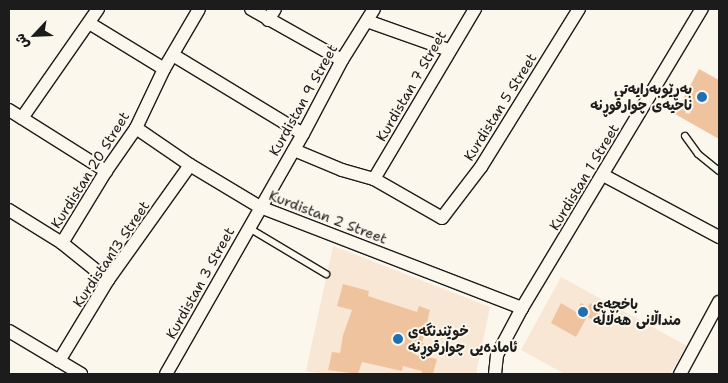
<!DOCTYPE html>
<html>
<head>
<meta charset="utf-8">
<style>
  body { margin:0 }
  #map { position:relative; width:728px; height:383px; overflow:hidden; background:#fbf7ec; font-family:"Shantell Sans","Playpen Sans Arabic",sans-serif }
  div>[style] { position:absolute }
  .built>* { inset:0; background:#f8e7d5 }
  .building>* { inset:0; background:#f0c39f }
  .roads { filter:drop-shadow(1px 0 #1c1c1c) drop-shadow(-1px 0 #1c1c1c) drop-shadow(0 1px #1c1c1c) drop-shadow(0 -1px #1c1c1c) }
  .service>* { height:6px; margin:-3px; padding:0 3px; transform-origin:3px; border-radius:3px; background:#fbf7ec }
  .minor>* { height:12px; margin:-6px; padding:0 6px; transform-origin:6px; border-radius:6px; background:#fbf7ec }
  .dots>* { width:14px; height:14px; translate:-50% -50%; box-sizing:border-box; border:2px solid #fbf7ec; border-radius:50% }
  span { translate:-50% -50%; white-space:nowrap; text-align:center; line-height:1.15; -webkit-text-stroke:4px #fbf7ec; paint-order:stroke }
  .street-label { font-size:14px; color:#1c1c1c }
  .poi-label { font-size:14px; color:#1c1c1c; font-weight:700 }
  .right { translate:-100% -50%; text-align:right }
  .left { translate:0 -50%; text-align:left }
  .frame { position:absolute; inset:0; border:10px solid #1c1c1c; pointer-events:none }
  .north { position:absolute; left:10px; top:10px; width:50px; height:50px; -webkit-text-stroke:4px #fbf7ec; paint-order:stroke; rotate:245deg; font-size:14px; font-weight:700; line-height:20px; text-align:center; color:#1c1c1c }
  .north::after { content:''; display:block; margin:auto; width:18px; height:22px; background:#1c1c1c; clip-path:polygon(50% 0,100% 100%,50% 72%,0 100%) }
</style>
</head>
<body>
<div id="map">
  <div class="built">
    <div style="clip-path:polygon(333px 246px,490px 307px,476px 374px,324px 374px,306px 371px)"></div>
    <div style="clip-path:polygon(561px 277px,687px 346px,670px 374px,565px 374px,521px 350px)"></div>
  </div>
  <div class="building">
    <div style="clip-path:polygon(699px 69px,719px 80px,719px 139px,675px 114px)"></div>
    <div style="clip-path:polygon(343px 284px,369px 291px,368px 296px,417px 312px,419px 306px,430px 310px,422px 343px,432px 346px,429px 357px,437px 359px,433px 374px,421px 374px,422px 371px,403px 366px,402px 371px,362px 362px,358px 374px,328px 370px,332px 352px,340px 353px,343px 335px,352px 310px,337px 306px)"></div>
    <div style="clip-path:polygon(561px 303px,576px 312px,581px 303px,588px 307px,590px 303px,600px 308px,598px 311px,601px 312px,596px 321px,587px 317px,576px 337px,551px 323px)"></div>
  </div>
  <div class="roads">
    <div class="service">
      <div style="left:685px;top:136px;width:22px;rotate:54deg"></div>
      <div style="left:698px;top:154px;width:27px;rotate:39deg"></div>
      <div style="left:249px;top:228px;width:90px;rotate:30.9deg"></div>
    </div>
    <div class="minor">
      <div style="left:251px;top:9px;width:104px;rotate:29.3deg"></div>
      <div style="left:268px;top:20px;width:13px;rotate:-58deg"></div>
      <div style="left:367px;top:21px;width:87px;rotate:19.5deg"></div>
      <div style="left:89px;top:23px;width:88px;rotate:31.5deg"></div>
      <div style="left:173px;top:55px;width:152px;rotate:31.3deg"></div>
      <div style="left:9px;top:110px;width:115px;rotate:32.2deg"></div>
      <div style="left:22px;top:118px;width:133px;rotate:-55.1deg"></div>
      <div style="left:136px;top:128px;width:65px;rotate:34.4deg"></div>
      <div style="left:190px;top:165px;width:82px;rotate:31deg"></div>
      <div style="left:260px;top:207px;width:281px;rotate:21.1deg"></div>
      <div style="left:294px;top:150px;width:52px;rotate:22.6deg"></div>
      <div style="left:342px;top:170px;width:33px;rotate:16deg"></div>
      <div style="left:374px;top:179px;width:78px;rotate:29.8deg"></div>
      <div style="left:442px;top:218px;width:64px;rotate:-52.6deg"></div>
      <div style="left:481px;top:167px;width:186px;rotate:-58.2deg"></div>
      <div style="left:603px;top:175px;width:132px;rotate:28.1deg"></div>
      <div style="left:374px;top:179px;width:198px;rotate:-59.3deg"></div>
      <div style="left:9px;top:210px;width:62px;rotate:31.9deg"></div>
      <div style="left:62px;top:243px;width:59px;rotate:38.8deg"></div>
      <div style="left:62px;top:243px;width:84px;rotate:-58.6deg"></div>
      <div style="left:106px;top:171px;width:52px;rotate:-55.1deg"></div>
      <div style="left:136px;top:128px;width:65px;rotate:-64.6deg"></div>
      <div style="left:164px;top:69px;width:69px;rotate:-59.7deg"></div>
      <div style="left:9px;top:331px;width:84px;rotate:30.8deg"></div>
      <div style="left:59px;top:361px;width:95px;rotate:-58.8deg"></div>
      <div style="left:108px;top:280px;width:141px;rotate:-54.5deg"></div>
      <div style="left:166px;top:374px;width:276px;rotate:-60.3deg"></div>
      <div style="left:303px;top:134px;width:84px;rotate:-62.2deg"></div>
      <div style="left:342px;top:60px;width:60px;rotate:-57.9deg"></div>
      <div style="left:495px;top:374px;width:19px;rotate:-84deg"></div>
      <div style="left:497px;top:355px;width:53px;rotate:-62deg"></div>
      <div style="left:522px;top:308px;width:349px;rotate:-59deg"></div>
      <div style="left:680px;top:374px;width:82px;rotate:-61.6deg"></div>
    </div>
  </div>
  <div class="dots">
    <div style="left:702px;top:97px;background:#1f6fb2"></div>
    <div style="left:583px;top:312px;background:#1f6fb2"></div>
    <div style="left:398px;top:339px;background:#1f6fb2"></div>
  </div>
  <div class="street-label">
    <span style="left:411px;top:86px;rotate:-60deg">Kurdistan 7 Street</span>
    <span style="left:303px;top:100px;rotate:-61deg">Kurdistan 9 Street</span>
    <span style="left:500px;top:107px;rotate:-58deg">Kurdistan 5 Street</span>
    <span style="left:90px;top:170px;rotate:-58deg">Kurdistan 20 Street</span>
    <span style="left:584px;top:177px;rotate:-59deg">Kurdistan 1 Street</span>
    <span style="left:328px;top:217px;rotate:21deg">Kurdistan 2 Street</span>
    <span style="left:111px;top:254px;rotate:-56deg">Kurdistan13 Street</span>
    <span style="left:200px;top:283px;rotate:-61deg">Kurdistan 3 Street</span>
  </div>
  <div class="poi-label">
    <span class="right" style="left:692px;top:97px">بەڕێوبەرایەتی<br>ناحیەی چوارقوڕنە</span>
    <span class="left" style="left:593px;top:312px">باخچەی<br>منداڵانی هەڵاڵە</span>
    <span class="left" style="left:408px;top:339px">خوێندنگەی<br>ئامادەیی چوارقوڕنە</span>
  </div>
  <div class="frame"></div>
  <div class="north">ش</div>
</div>
</body>
</html>
